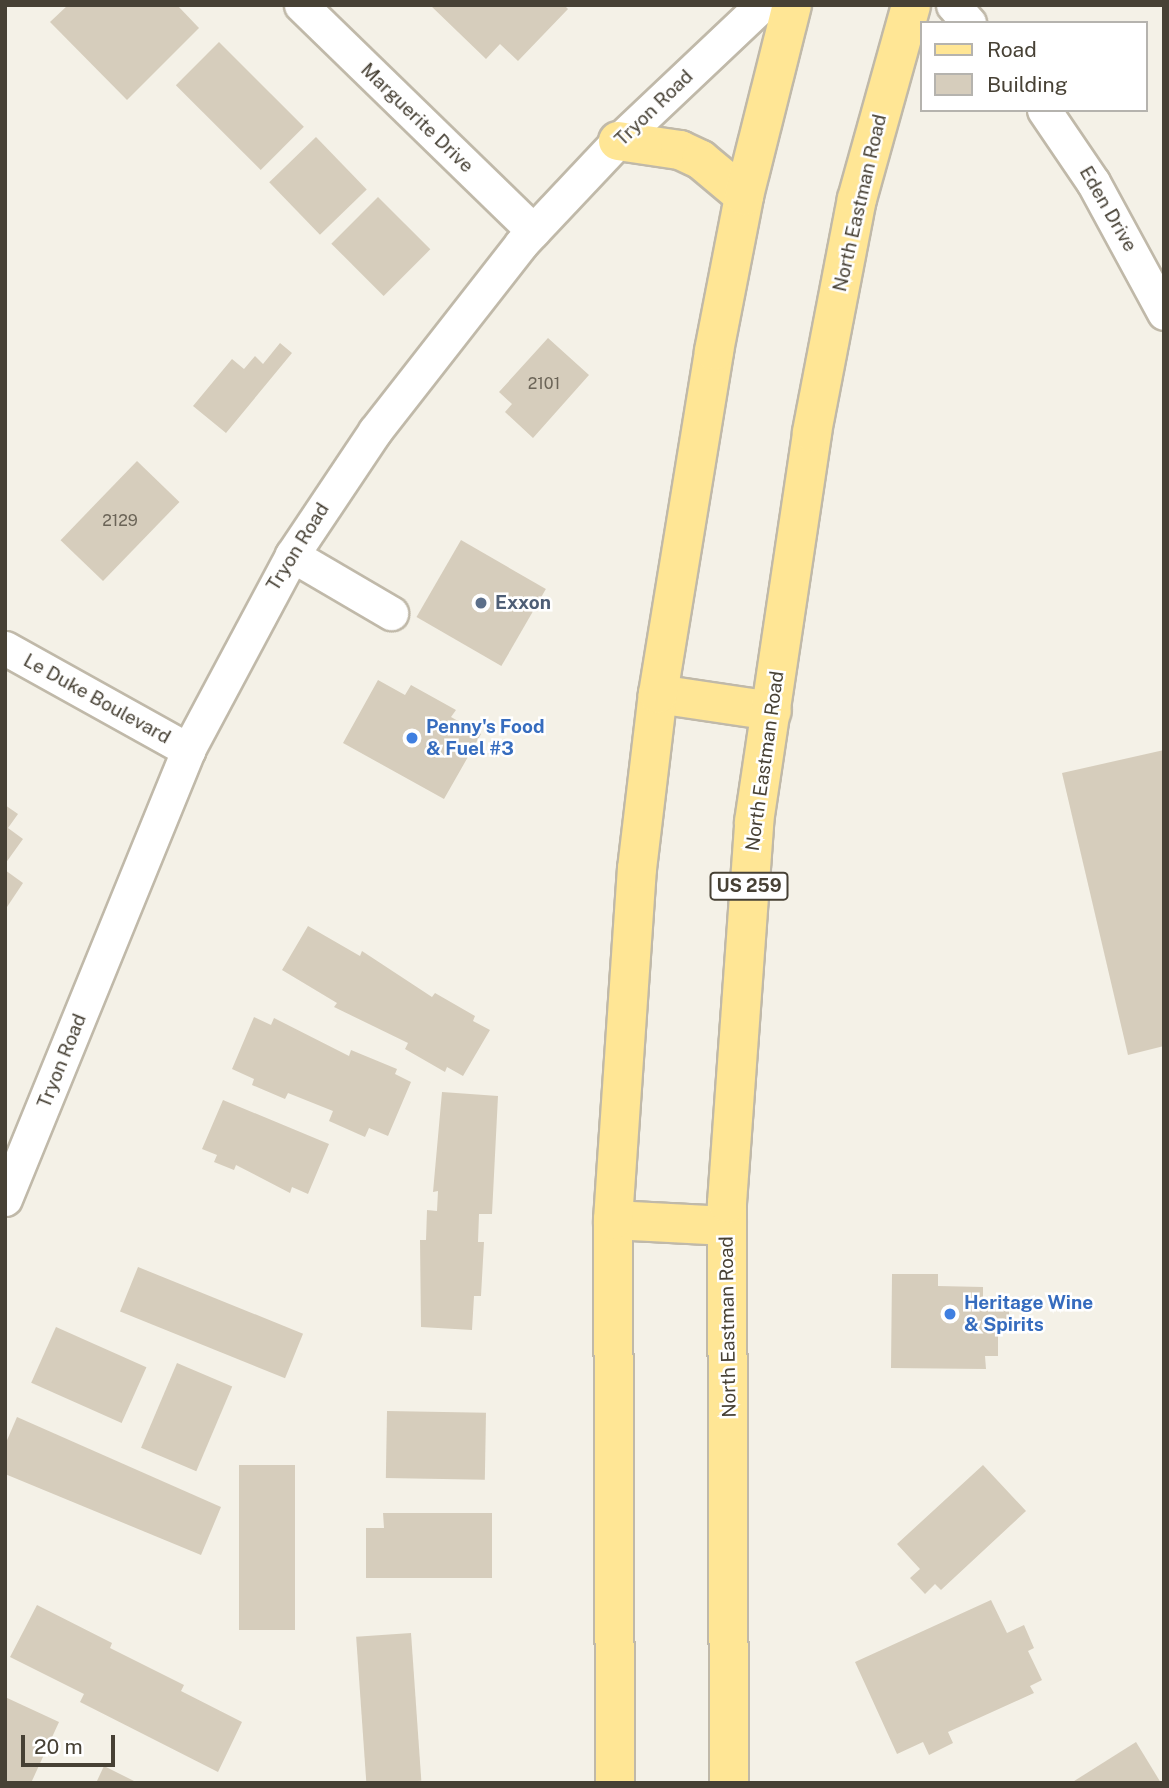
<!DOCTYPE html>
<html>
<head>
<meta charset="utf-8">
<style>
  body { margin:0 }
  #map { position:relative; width:1169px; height:1788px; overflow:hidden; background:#f4f1e7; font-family:"Public Sans",sans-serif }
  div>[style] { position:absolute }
  .building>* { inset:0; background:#d6cdbc; transform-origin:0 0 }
  .roads { filter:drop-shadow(2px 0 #c0b9a9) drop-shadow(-2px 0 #c0b9a9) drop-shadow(0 2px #c0b9a9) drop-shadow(0 -2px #c0b9a9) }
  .minor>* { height:33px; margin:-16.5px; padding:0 16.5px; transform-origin:16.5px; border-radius:16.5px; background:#fff }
  .major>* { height:38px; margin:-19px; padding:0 19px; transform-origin:19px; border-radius:19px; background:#ffe695 }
  .dots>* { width:19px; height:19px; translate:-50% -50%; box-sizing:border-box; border:4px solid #fff; border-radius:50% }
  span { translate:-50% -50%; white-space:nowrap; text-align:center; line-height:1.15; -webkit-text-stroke:5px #fff; paint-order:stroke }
  .number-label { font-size:16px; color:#6b6457 }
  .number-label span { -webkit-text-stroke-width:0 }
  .shield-label span { padding:2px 5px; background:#fff; border:2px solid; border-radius:5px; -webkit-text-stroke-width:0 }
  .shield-label { font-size:18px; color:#474135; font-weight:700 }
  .street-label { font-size:19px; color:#474135 }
  .service-label { font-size:19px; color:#4e5e75; font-weight:700 }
  .left { translate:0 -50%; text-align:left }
  .shop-label { font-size:19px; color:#366cbe; font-weight:700 }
  .frame { position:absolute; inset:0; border:7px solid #474135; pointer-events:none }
  .legend { position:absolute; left:920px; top:21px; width:228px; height:91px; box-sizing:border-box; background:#fff; border:2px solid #b5b3ae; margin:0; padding:9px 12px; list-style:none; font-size:21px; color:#474135 }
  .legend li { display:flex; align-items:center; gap:14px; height:35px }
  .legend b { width:35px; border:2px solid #b5b3ae }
  .scale { position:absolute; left:21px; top:1735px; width:94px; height:32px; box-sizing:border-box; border:4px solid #474135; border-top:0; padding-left:9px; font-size:21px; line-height:24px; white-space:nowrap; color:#474135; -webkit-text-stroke:5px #fff; paint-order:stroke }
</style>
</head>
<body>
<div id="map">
  <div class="building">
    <div style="clip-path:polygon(68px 5px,177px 5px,199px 28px,127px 100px,50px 22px)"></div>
    <div style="clip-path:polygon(430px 5px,564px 5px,568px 9px,518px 61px,500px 44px,486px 59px)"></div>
    <div style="left:219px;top:42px;width:120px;height:61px;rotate:45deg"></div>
    <div style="left:316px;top:137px;width:73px;height:65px;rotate:46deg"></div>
    <div style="left:378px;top:197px;width:74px;height:66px;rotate:45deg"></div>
    <div style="clip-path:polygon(548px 338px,589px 375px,533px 438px,505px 412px,512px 404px,499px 392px)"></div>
    <div style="clip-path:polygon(280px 343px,292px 353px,226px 433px,193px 406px,232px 359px,244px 369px,255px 356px,263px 364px)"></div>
    <div style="left:137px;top:461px;width:59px;height:110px;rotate:44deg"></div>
    <div style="left:461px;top:540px;width:98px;height:89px;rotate:30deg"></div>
    <div style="clip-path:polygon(378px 680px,405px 695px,411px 685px,456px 710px,451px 717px,481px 734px,444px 799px,343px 743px)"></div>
    <div style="clip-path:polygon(1164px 750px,1164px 1046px,1128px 1055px,1062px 773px)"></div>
    <div style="clip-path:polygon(5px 805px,18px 814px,8px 828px,23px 839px,5px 864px)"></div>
    <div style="clip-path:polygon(5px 870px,23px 883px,5px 910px)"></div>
    <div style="clip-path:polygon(308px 926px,360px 956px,362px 951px,432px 997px,435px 993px,475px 1016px,473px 1021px,490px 1030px,463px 1076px,447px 1067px,445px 1072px,405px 1049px,408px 1043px,334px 1007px,337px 1003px,282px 970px)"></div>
    <div style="clip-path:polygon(254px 1017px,271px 1025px,274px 1018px,349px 1056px,351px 1050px,397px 1069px,395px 1074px,411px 1082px,388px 1136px,369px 1128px,365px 1137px,329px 1121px,333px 1111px,288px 1093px,285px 1099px,252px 1085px,254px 1079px,232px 1069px)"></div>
    <div style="clip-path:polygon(442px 1092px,498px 1096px,492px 1214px,479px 1214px,478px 1242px,484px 1242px,481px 1296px,474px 1296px,472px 1330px,421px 1327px,420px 1240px,426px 1240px,427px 1210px,437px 1211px,438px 1191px,433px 1192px)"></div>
    <div style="clip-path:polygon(223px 1100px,329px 1144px,308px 1194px,292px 1187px,290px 1193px,236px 1165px,234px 1170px,214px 1162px,217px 1155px,202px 1149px)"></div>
    <div style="left:138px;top:1267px;width:178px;height:48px;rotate:22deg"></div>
    <div style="clip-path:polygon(892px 1274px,938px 1274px,938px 1286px,983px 1287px,983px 1298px,1009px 1298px,1009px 1330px,998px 1330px,998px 1356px,985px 1356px,986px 1369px,891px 1368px)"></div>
    <div style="left:56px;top:1327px;width:99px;height:61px;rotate:24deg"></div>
    <div style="left:177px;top:1363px;width:60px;height:92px;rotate:23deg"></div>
    <div style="left:387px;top:1411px;width:99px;height:67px;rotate:1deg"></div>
    <div style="clip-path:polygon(17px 1417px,221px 1507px,201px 1555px,5px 1474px,5px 1445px)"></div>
    <div style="left:239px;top:1465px;width:56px;height:165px"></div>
    <div style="clip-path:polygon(983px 1465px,1026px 1511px,941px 1590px,935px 1584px,925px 1594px,910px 1578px,920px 1569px,897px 1544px)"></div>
    <div style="clip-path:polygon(383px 1513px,492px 1513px,492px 1578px,366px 1578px,366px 1528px,384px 1528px)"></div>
    <div style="clip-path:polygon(991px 1600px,1007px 1633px,1024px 1625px,1034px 1648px,1028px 1651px,1042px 1680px,1030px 1686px,1034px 1693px,948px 1732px,953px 1743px,929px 1755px,923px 1742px,897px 1754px,855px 1662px)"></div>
    <div style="clip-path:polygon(37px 1605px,112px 1643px,110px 1648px,184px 1685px,181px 1691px,242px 1722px,218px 1772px,80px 1702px,84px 1694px,10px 1657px)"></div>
    <div style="left:411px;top:1633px;width:148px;height:55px;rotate:86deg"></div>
    <div style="clip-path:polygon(5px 1697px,59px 1722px,31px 1783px,5px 1783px)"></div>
    <div style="clip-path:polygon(1136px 1742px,1161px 1783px,1071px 1783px)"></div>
    <div style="clip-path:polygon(104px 1766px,138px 1783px,96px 1783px)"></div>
  </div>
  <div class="roads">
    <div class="minor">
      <div style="left:301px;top:5px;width:324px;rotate:44.2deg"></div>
      <div style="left:953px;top:5px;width:24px;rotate:48deg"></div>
      <div style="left:1044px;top:110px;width:87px;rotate:55.8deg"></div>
      <div style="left:1093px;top:182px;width:149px;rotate:61.5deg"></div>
      <div style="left:292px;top:555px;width:115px;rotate:30.4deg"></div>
      <div style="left:5px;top:648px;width:210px;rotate:29.1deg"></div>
      <div style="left:5px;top:1199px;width:485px;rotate:-67.8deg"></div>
      <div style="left:188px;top:750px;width:221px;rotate:-61.9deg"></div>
      <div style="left:292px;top:555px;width:149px;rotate:-56.2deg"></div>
      <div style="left:375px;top:431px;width:237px;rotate:-52deg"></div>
      <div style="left:521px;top:244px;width:141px;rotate:-46.7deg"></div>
      <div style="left:618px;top:141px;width:198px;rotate:-43.4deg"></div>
    </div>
    <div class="major">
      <div style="left:618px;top:141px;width:63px;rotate:8.3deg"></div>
      <div style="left:680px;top:150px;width:23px;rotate:25deg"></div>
      <div style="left:701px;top:160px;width:56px;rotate:39.9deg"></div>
      <div style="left:658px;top:694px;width:115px;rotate:8.5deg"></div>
      <div style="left:613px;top:1220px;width:114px;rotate:3deg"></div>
      <div style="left:615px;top:1783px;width:563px;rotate:-90.2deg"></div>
      <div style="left:613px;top:1220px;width:352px;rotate:-86.1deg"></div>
      <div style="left:637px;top:869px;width:176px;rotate:-83.2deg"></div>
      <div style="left:658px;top:694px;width:348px;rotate:-80.7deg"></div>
      <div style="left:714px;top:351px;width:158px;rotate:-79deg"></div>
      <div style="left:744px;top:196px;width:197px;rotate:-75.9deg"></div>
      <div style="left:729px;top:1783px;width:580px;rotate:-90.2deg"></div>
      <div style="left:727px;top:1203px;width:382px;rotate:-85.9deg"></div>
      <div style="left:754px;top:822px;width:394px;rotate:-81.5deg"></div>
      <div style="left:812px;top:432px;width:237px;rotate:-79.1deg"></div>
      <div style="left:857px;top:199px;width:201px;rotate:-74.4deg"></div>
    </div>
  </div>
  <div class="dots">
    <div style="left:481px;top:603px;background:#5c6f8a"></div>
    <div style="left:412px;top:738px;background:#3f7fe0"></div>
    <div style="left:950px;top:1314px;background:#3f7fe0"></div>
  </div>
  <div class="number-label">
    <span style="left:544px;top:384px">2101</span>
    <span style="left:120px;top:521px">2129</span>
  </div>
  <div class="shield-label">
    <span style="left:749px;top:886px">US 259</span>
  </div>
  <div class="street-label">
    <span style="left:654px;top:108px;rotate:-44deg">Tryon Road</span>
    <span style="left:417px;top:118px;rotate:44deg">Marguerite Drive</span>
    <span style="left:860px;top:203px;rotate:-77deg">North Eastman Road</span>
    <span style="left:1108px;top:209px;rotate:60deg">Eden Drive</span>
    <span style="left:298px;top:547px;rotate:-58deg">Tryon Road</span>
    <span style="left:97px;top:699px;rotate:29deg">Le Duke Boulevard</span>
    <span style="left:765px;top:761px;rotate:-82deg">North Eastman Road</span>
    <span style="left:62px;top:1061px;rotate:-68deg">Tryon Road</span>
    <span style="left:728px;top:1327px;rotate:-91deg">North Eastman Road</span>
  </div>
  <div class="service-label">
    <span class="left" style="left:495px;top:603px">Exxon</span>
  </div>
  <div class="shop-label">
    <span class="left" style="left:426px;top:738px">Penny's Food<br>&amp; Fuel #3</span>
    <span class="left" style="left:964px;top:1314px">Heritage Wine<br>&amp; Spirits</span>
  </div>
  <div class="frame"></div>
  <ul class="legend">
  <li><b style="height:9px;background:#ffe695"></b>Road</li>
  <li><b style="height:19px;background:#d6cdbc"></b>Building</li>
  </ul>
  <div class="scale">20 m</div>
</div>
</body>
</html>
